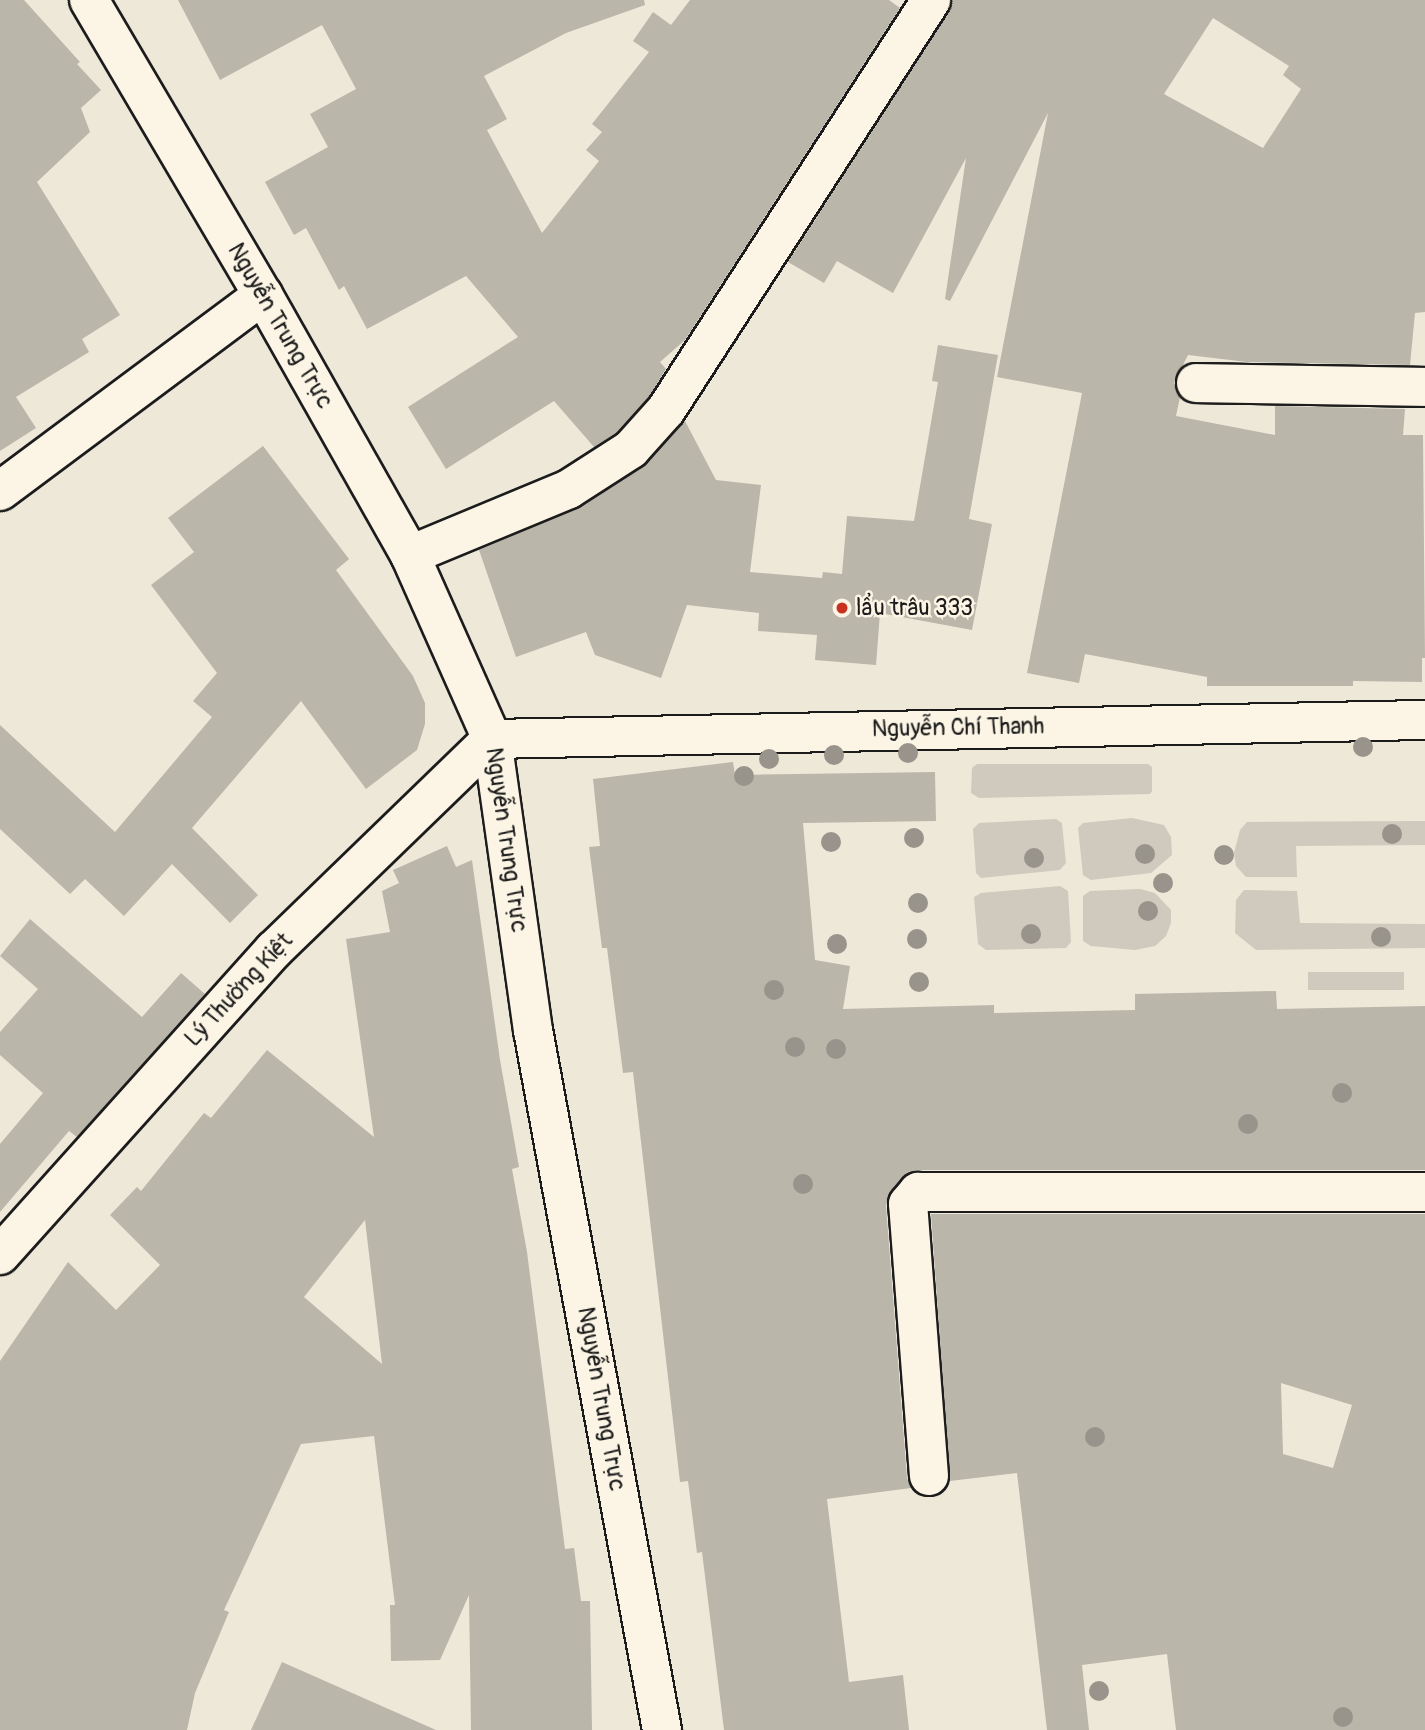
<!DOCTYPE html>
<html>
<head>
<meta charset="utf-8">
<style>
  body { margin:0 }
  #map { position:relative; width:1425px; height:1730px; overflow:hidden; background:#eee8d9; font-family:Pangolin,sans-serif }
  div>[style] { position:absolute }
  .green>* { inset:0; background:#cfcabd; transform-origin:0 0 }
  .building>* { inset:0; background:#bab6aa }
  .roads { filter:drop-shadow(2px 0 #1c1c1c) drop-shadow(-2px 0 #1c1c1c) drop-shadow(0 2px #1c1c1c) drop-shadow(0 -2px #1c1c1c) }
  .street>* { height:38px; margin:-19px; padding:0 19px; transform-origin:19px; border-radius:19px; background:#fcf5e5 }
  .secondary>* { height:38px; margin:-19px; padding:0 19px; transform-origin:19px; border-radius:19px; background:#fcf5e5 }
  .primary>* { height:38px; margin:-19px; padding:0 19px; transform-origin:19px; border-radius:19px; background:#fcf5e5 }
  .trees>* { width:20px; height:20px; margin:-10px; border-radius:50%; background:#98948b }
  .dots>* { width:19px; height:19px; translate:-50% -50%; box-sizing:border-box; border:4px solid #fcf5e5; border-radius:50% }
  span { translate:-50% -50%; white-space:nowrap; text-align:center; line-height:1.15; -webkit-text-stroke:5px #fcf5e5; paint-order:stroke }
  .street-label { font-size:23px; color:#1c1c1c }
  .poi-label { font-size:23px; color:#1c1c1c }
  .left { translate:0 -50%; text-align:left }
</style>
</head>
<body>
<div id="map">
  <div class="green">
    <div style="clip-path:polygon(977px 764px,1148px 764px,1152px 767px,1152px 791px,1150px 794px,979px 798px,971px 793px,972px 768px)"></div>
    <div style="clip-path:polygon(1132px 818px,1164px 825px,1171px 837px,1172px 855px,1151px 873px,1091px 880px,1083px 875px,1078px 828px,1083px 823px)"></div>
    <div style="clip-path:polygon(1056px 819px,1062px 823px,1066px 863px,1060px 870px,981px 878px,976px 873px,973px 829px,979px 823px)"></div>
    <div style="clip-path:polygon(1425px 821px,1425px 845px,1296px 846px,1297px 877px,1246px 877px,1236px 866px,1234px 853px,1240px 830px,1247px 822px)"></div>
    <div style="clip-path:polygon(1060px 886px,1068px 891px,1071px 942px,1066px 948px,986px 950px,978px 944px,974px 897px,981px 893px)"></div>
    <div style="clip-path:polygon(1140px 889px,1155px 893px,1171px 910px,1171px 923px,1166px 936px,1155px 946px,1135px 950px,1091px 946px,1083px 941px,1083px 896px,1090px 891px)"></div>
    <div style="clip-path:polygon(1244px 890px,1297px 891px,1300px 923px,1425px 924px,1425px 948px,1256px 950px,1235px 933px,1236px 900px)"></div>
    <div style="left:1308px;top:972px;width:96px;height:18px"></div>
  </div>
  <div class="building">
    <div style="clip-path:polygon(0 0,24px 0,80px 62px,77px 64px,101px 90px,81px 108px,90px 132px,37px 182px,120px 315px,82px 339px,89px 352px,16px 397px,36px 428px,0 451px)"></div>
    <div style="clip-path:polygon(178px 0,644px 0,645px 5px,566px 33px,484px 76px,507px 119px,487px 130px,542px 233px,599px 161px,586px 150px,602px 132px,592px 124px,649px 52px,633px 41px,653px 12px,671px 25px,690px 0,889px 0,900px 8px,685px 340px,660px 362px,666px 369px,649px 397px,617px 432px,594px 447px,554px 401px,446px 469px,408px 407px,518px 337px,466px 276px,367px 329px,344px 286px,339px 290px,306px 228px,294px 235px,265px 182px,328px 147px,310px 114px,356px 89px,322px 25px,220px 80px)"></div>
    <div style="clip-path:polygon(evenodd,953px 0,1425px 0,1425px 312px,1415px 313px,1410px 365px,1247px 362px,1188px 355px,1174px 383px,1180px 397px,1176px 416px,1275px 435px,1275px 406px,1405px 409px,1403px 435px,1423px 435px,1425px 658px,1422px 658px,1422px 682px,1353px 681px,1353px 686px,1207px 686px,1207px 677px,1085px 654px,1079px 683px,1027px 673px,1082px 393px,997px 377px,1048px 113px,950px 301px,945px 299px,966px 158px,893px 293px,837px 261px,824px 283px,788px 262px,949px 12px,953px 0,1213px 18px,1289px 66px,1283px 75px,1301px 89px,1263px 148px,1164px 94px,1213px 18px)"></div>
    <div style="clip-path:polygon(938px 345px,998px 355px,969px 519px,992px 524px,972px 630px,880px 613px,876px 665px,815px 660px,817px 635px,758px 631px,759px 613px,687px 605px,661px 678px,595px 655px,586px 632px,516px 657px,479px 550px,581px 507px,643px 467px,685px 421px,716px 480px,761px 485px,750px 572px,822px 578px,823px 572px,842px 574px,847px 516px,914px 521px,938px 382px,932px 381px)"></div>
    <div style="clip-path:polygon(263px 446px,349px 559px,336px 570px,413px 676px,425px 703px,425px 724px,417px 750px,366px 789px,301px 701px,192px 828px,258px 895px,230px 923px,172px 864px,124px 916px,85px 879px,70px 894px,0 829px,0 725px,115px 832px,212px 717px,193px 701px,217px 673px,151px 585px,194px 552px,168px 518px)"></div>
    <div style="clip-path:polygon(733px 762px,735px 775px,935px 772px,936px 821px,803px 823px,815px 960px,850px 966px,843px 1009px,994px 1005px,994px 1013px,1135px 1010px,1135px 994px,1276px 991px,1277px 1009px,1425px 1006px,1425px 1170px,918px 1170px,908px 1172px,891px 1190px,886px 1206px,907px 1478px,911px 1488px,827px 1499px,849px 1682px,903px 1675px,909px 1730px,724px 1730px,702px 1552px,697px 1553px,688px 1481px,680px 1482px,633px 1072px,623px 1073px,607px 948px,602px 948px,589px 847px,600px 846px,593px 779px)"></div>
    <div style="clip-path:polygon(evenodd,447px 846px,456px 867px,472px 860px,500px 1060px,519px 1167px,512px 1169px,527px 1252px,565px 1549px,574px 1548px,581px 1601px,590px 1601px,592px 1730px,471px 1730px,469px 1595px,440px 1660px,391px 1661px,390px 1605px,395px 1605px,374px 1436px,301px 1444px,224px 1610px,229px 1612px,195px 1693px,187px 1730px,0 1730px,0 1361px,68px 1262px,116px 1310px,160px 1265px,110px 1215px,137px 1187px,141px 1191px,204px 1113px,211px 1118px,267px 1050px,374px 1137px,346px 939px,390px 932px,382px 891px,399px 883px,393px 870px,447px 846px,365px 1220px,382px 1364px,304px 1297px,365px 1220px)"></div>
    <div style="clip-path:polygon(30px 919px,142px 1017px,181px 973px,205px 994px,77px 1137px,69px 1131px,0 1212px,0 1144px,43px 1093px,0 1055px,0 1032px,38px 989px,0 956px)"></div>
    <div style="clip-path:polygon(evenodd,931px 1214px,1425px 1214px,1425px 1730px,1176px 1730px,1167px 1654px,1082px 1665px,1089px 1730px,1047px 1730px,1017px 1473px,950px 1481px,931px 1214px,1281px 1383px,1352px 1405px,1333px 1468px,1283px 1454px,1281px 1383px)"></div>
    <div style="clip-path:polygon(282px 1662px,436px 1730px,251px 1730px)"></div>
  </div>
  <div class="roads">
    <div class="street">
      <div style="left:1196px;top:383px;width:229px;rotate:1deg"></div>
      <div style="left:0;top:491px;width:328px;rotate:-36.7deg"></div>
      <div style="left:410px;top:555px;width:172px;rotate:-22.5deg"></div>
      <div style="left:569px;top:489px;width:74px;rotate:-32.8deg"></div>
      <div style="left:631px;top:449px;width:52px;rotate:-48.1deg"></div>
      <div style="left:666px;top:410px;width:488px;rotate:-57.1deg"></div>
      <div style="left:492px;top:739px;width:933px;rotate:-1.17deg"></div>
      <div style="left:929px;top:1476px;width:273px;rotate:-94.4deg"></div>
      <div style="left:908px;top:1204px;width:16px;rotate:-50deg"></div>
      <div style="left:918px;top:1192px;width:507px"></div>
    </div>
    <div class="secondary">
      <div style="left:0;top:1255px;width:410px;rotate:-48.1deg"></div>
      <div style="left:274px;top:950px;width:303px;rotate:-44.1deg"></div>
    </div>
    <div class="primary">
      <div style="left:89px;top:0;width:342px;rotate:59.5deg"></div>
      <div style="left:263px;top:295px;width:299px;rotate:60.5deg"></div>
      <div style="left:410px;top:555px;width:201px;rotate:66deg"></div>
      <div style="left:492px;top:739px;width:294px;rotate:82deg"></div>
      <div style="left:533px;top:1030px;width:712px;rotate:79.56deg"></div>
    </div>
  </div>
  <div class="trees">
    <div style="left:1363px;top:747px"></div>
    <div style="left:908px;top:753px"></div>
    <div style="left:834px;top:755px"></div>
    <div style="left:769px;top:759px"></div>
    <div style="left:744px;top:776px"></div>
    <div style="left:1392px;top:834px"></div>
    <div style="left:914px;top:838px"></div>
    <div style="left:831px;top:842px"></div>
    <div style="left:1145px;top:854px"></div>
    <div style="left:1224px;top:855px"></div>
    <div style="left:1034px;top:858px"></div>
    <div style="left:1163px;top:883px"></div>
    <div style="left:918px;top:903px"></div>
    <div style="left:1148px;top:911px"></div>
    <div style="left:1031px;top:934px"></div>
    <div style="left:1381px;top:937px"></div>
    <div style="left:917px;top:939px"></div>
    <div style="left:837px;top:944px"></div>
    <div style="left:919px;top:982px"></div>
    <div style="left:774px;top:990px"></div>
    <div style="left:795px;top:1047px"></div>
    <div style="left:836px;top:1049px"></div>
    <div style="left:1342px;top:1093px"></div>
    <div style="left:1248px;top:1124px"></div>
    <div style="left:803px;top:1184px"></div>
    <div style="left:1095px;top:1437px"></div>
    <div style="left:1099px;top:1691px"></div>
    <div style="left:1343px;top:1717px"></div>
  </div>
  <div class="dots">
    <div style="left:842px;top:608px;background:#c8321e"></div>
  </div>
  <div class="street-label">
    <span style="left:280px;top:326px;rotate:60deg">Nguyễn Trung Trực</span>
    <span style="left:958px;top:728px;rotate:-1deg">Nguyễn Chí Thanh</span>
    <span style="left:506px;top:840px;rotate:82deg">Nguyễn Trung Trực</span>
    <span style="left:239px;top:990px;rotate:-47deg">Lý Thường Kiệt</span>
    <span style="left:601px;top:1399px;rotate:80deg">Nguyễn Trung Trực</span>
  </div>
  <div class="poi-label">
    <span class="left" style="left:856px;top:608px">lẩu trâu 333</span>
  </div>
</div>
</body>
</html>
